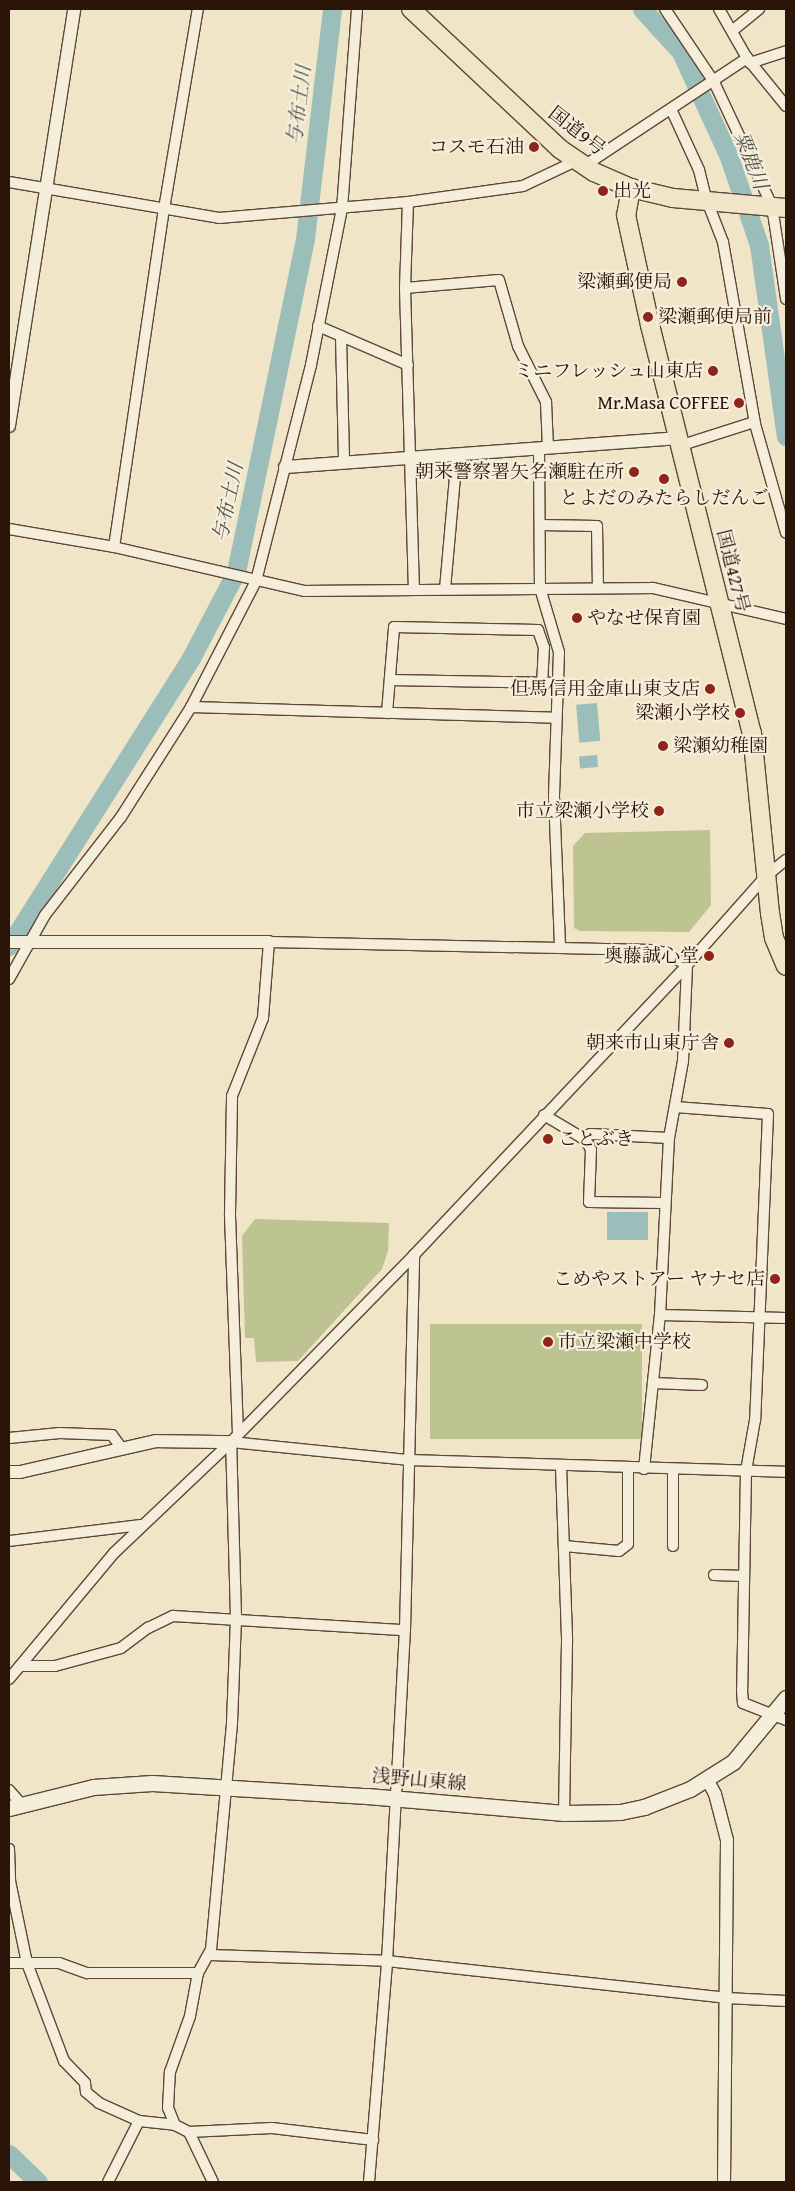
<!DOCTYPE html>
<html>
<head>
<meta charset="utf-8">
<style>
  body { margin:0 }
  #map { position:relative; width:795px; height:2191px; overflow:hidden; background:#f0e5c7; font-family:"Gentium Book Plus","Noto Serif JP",serif }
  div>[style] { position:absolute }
  .green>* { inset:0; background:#bec392; transform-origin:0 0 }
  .water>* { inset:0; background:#9bbebb; transform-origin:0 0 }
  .river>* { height:19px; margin:-9.5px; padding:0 9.5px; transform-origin:9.5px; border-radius:9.5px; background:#9bbebb }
  .roads { filter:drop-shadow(1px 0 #5c4838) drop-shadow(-1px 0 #5c4838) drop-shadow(0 1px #5c4838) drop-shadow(0 -1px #5c4838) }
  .minor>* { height:10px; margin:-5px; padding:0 5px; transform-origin:5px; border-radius:5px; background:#f5eedb }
  .tertiary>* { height:12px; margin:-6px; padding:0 6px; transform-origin:6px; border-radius:6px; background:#f5eedb }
  .secondary>* { height:15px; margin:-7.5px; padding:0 7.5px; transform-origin:7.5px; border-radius:7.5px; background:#f5eedb }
  .trunk>* { height:18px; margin:-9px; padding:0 9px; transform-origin:9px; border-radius:9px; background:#f0e5c7 }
  .dots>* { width:14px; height:14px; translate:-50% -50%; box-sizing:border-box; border:2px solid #f5eedb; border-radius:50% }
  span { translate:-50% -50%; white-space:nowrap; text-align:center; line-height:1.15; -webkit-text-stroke:4.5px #f5eedb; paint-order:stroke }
  .street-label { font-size:19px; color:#2b1408 }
  .poi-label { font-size:19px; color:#2b1408 }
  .right { translate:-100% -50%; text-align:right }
  .left { translate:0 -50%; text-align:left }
  .water-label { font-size:20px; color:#525047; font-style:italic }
  .frame { position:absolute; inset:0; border:10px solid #2b1408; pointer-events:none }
</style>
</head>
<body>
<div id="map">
  <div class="green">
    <div style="clip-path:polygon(710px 830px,711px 905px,689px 932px,580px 931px,574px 928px,573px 846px,585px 833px)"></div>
    <div style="clip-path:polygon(255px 1219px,389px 1223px,388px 1251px,382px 1269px,298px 1361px,256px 1362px,254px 1338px,245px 1338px,242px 1236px)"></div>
    <div style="left:430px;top:1324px;width:212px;height:115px"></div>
  </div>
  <div class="water">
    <div style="left:597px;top:703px;width:38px;height:21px;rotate:85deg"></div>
    <div style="left:597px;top:755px;width:12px;height:18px;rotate:85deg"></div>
    <div style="left:607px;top:1212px;width:41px;height:28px"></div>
  </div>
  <div class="river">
    <div style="left:642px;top:9px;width:58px;rotate:47.8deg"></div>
    <div style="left:681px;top:52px;width:115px;rotate:65.4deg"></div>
    <div style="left:729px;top:157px;width:93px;rotate:71.2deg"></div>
    <div style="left:759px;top:245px;width:193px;rotate:82deg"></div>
    <div style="left:9px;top:946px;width:341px;rotate:-57.7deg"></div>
    <div style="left:191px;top:658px;width:97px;rotate:-62.4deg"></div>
    <div style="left:236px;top:572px;width:340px;rotate:-78.3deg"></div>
    <div style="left:305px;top:239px;width:232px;rotate:-83.3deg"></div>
    <div style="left:9px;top:2154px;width:40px;rotate:44deg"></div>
  </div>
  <div class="roads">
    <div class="minor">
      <div style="left:665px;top:9px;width:88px;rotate:56.1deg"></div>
      <div style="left:714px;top:82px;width:137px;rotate:64.9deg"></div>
      <div style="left:772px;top:206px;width:94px;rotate:81.4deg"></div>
      <div style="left:719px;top:9px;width:56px;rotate:60.3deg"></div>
      <div style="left:747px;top:58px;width:62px;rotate:50.9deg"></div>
      <div style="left:732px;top:31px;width:35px;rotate:-39deg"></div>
      <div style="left:750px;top:63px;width:38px;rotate:-18deg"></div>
      <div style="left:671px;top:109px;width:67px;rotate:65.3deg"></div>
      <div style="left:699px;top:170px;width:32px;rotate:76deg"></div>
      <div style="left:707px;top:201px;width:44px;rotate:68.7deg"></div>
      <div style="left:723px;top:242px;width:185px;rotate:80deg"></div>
      <div style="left:755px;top:424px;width:113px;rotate:74.1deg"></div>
      <div style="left:584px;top:166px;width:196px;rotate:-33.5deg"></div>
      <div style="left:9px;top:182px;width:213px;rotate:9.7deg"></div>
      <div style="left:219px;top:218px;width:190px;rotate:-4.8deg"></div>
      <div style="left:408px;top:202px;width:116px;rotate:-7.9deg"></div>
      <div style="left:523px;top:186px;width:59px;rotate:-25.3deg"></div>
      <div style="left:408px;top:202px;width:86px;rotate:92deg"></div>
      <div style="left:405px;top:288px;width:302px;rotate:88.3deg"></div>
      <div style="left:405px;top:288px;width:94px;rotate:-4.9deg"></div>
      <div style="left:499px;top:280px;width:69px;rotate:73.9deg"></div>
      <div style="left:518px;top:346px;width:63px;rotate:63.4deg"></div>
      <div style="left:546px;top:402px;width:45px;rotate:87.5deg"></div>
      <div style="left:318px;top:326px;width:98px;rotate:23.4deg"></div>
      <div style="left:341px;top:336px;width:126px;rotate:88.6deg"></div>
      <div style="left:679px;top:446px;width:79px;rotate:-17.7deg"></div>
      <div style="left:539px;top:448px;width:140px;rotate:89.6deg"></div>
      <div style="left:540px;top:588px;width:67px;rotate:73.5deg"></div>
      <div style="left:559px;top:652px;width:144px;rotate:92deg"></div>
      <div style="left:554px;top:796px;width:152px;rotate:87.7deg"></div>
      <div style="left:540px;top:525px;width:57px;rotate:1deg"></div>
      <div style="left:597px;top:526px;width:61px;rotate:89.1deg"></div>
      <div style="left:9px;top:529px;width:107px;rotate:9.7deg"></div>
      <div style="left:114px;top:547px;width:196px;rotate:13deg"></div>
      <div style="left:305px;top:591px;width:348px;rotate:-0.5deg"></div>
      <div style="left:653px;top:588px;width:137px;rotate:13.1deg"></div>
      <div style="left:114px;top:547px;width:342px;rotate:-81.6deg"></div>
      <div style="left:164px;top:209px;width:203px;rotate:-80.4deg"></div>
      <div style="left:445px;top:589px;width:135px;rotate:-84.9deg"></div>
      <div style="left:390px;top:680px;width:168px;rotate:1deg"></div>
      <div style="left:191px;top:707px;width:365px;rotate:1.7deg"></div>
      <div style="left:387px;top:713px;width:86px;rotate:-85.3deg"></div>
      <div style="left:394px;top:627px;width:144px;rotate:1.2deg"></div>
      <div style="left:538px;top:630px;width:18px;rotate:71deg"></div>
      <div style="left:544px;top:647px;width:36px;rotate:93deg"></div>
      <div style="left:9px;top:979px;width:73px;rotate:-60.6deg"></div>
      <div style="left:45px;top:915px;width:124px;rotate:-52.2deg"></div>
      <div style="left:121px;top:817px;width:130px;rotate:-57.5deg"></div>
      <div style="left:191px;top:707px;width:142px;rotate:-62.7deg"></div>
      <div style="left:256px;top:581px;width:223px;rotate:-75.7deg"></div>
      <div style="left:311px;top:365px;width:159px;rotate:-78.8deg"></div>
      <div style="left:342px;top:209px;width:201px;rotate:-85.7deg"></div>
      <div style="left:675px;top:1107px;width:93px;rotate:4.3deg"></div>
      <div style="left:768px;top:1114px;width:306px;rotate:92.4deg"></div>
      <div style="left:755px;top:1420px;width:52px;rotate:100deg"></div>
      <div style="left:746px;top:1471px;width:219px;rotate:91deg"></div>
      <div style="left:742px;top:1690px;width:13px;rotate:86deg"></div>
      <div style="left:743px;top:1703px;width:46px;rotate:21.6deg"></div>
      <div style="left:544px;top:1115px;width:49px;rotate:30.8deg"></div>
      <div style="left:586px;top:1140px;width:11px;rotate:63deg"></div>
      <div style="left:591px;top:1150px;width:52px;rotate:92.2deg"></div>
      <div style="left:589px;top:1202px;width:74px;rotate:0.8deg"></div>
      <div style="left:581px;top:1137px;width:10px;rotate:-17deg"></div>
      <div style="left:591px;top:1134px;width:78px;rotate:2.9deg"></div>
      <div style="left:660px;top:1315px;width:126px;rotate:1.4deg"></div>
      <div style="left:653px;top:1383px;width:49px;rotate:2.3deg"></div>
      <div style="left:238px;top:1434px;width:221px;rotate:-92.1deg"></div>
      <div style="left:230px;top:1213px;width:117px;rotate:-89deg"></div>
      <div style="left:232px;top:1096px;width:84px;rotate:-68.3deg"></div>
      <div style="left:263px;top:1018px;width:76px;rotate:-85.5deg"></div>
      <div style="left:269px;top:942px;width:382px;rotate:1.2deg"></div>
      <div style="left:651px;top:950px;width:15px;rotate:11deg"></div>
      <div style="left:666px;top:953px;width:24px;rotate:30deg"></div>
      <div style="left:9px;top:1438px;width:51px;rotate:-5.6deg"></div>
      <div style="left:60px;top:1433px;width:52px;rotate:2.2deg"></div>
      <div style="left:112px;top:1435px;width:17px;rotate:54deg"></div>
      <div style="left:231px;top:1442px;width:177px;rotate:5.8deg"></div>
      <div style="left:407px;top:1460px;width:379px;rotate:1.8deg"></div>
      <div style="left:561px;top:1466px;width:176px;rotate:88deg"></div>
      <div style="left:567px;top:1642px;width:171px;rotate:91deg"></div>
      <div style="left:644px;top:1469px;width:155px;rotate:-84.1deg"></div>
      <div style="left:660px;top:1315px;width:177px;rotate:-87.1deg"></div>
      <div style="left:669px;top:1138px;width:78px;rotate:-79.7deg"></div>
      <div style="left:683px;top:1061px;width:96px;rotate:-87.6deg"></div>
      <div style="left:9px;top:1541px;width:134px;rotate:-6.9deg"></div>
      <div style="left:564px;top:1546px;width:55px;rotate:5.2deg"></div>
      <div style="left:619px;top:1551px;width:11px;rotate:-38deg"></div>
      <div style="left:628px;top:1544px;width:76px;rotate:-90deg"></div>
      <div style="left:673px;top:1546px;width:77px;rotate:-90deg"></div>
      <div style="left:714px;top:1575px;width:30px;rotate:2deg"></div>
      <div style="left:22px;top:1666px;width:33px"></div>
      <div style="left:55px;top:1666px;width:68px;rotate:-15.3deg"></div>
      <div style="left:121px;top:1648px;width:34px;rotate:-37deg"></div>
      <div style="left:148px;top:1628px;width:28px;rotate:-26deg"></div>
      <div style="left:173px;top:1616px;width:232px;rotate:3.5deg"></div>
      <div style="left:9px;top:1679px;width:164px;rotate:-50.2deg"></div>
      <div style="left:114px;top:1553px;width:161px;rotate:-43.5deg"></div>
      <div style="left:231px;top:1442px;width:262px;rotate:-45.6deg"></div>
      <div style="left:414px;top:1255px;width:398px;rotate:-46.7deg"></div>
      <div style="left:687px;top:965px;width:119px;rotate:-48.4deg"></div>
      <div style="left:766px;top:876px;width:26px;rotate:-39deg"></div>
      <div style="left:9px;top:1790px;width:18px;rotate:49deg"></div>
      <div style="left:9px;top:1849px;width:32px;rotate:88deg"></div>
      <div style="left:10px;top:1881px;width:84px;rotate:78.3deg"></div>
      <div style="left:27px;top:1963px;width:105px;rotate:69.3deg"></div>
      <div style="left:64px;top:2061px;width:30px;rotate:46deg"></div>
      <div style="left:85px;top:2083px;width:9px;rotate:84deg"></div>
      <div style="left:86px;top:2092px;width:17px;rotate:40deg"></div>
      <div style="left:99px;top:2103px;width:44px;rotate:24.2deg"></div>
      <div style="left:139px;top:2121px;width:36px;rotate:6deg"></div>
      <div style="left:175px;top:2125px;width:16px;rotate:27deg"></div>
      <div style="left:189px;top:2132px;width:83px;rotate:-2.8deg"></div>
      <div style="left:272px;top:2128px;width:102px;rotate:6.8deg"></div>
      <div style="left:210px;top:1955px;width:177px;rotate:1.9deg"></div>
      <div style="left:387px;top:1961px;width:341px;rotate:6.2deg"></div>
      <div style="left:726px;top:1998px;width:60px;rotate:2.9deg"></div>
      <div style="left:9px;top:1963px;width:50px"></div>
      <div style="left:59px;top:1963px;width:30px;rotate:20deg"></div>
      <div style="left:87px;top:1973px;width:111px"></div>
      <div style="left:175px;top:2125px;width:18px;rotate:-112deg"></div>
      <div style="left:168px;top:2108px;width:36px;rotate:-87deg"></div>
      <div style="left:170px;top:2072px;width:59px;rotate:-70.3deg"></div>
      <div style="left:190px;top:2016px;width:44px;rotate:-79.5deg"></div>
      <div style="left:198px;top:1973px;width:26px;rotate:-61deg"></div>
      <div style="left:211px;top:1950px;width:228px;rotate:-84.7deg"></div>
      <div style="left:232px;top:1723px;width:106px;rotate:-87.8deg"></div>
      <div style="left:236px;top:1617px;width:175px;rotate:-91.6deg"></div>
      <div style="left:189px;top:2132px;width:55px;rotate:64.4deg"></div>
      <div style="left:108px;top:2182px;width:68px;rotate:-63.1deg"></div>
      <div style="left:369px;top:2182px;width:222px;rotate:-85.3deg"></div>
      <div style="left:387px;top:1961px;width:331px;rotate:-86.9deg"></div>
      <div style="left:405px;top:1630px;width:375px;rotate:-88.6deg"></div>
    </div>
    <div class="tertiary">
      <div style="left:9px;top:426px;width:422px;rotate:-81.1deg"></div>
      <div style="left:285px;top:467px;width:393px;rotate:-4.2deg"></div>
      <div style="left:9px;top:942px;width:260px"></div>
      <div style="left:9px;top:1472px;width:11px"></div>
      <div style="left:20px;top:1472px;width:139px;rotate:-12.8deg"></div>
      <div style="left:156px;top:1441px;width:75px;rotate:0.8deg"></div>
      <div style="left:707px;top:1779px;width:17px;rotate:62deg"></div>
      <div style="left:715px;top:1794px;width:48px;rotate:75.4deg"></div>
      <div style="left:727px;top:1840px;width:342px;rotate:90.5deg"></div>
    </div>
    <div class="secondary">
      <div style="left:9px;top:1808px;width:87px;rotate:-14deg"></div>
      <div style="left:93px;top:1787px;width:59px;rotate:-3.9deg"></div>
      <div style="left:152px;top:1783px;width:215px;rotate:3.5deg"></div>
      <div style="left:367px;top:1796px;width:198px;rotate:4.9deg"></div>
      <div style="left:564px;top:1813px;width:56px;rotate:-1deg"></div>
      <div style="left:620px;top:1812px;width:25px;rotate:-12deg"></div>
      <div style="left:644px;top:1807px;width:49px;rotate:-21.4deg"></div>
      <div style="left:690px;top:1789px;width:51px;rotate:-32.1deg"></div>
      <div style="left:733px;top:1762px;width:83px;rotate:-50.4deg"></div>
    </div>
    <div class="trunk">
      <div style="left:411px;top:9px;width:204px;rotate:43.2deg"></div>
      <div style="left:560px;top:149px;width:41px;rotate:34.1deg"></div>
      <div style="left:594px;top:172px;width:40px;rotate:23.4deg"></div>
      <div style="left:631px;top:188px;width:43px;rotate:13.4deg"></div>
      <div style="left:673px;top:198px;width:113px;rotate:5.1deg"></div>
      <div style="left:631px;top:188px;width:27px;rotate:100deg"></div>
      <div style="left:626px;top:215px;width:113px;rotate:77.7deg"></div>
      <div style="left:650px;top:325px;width:421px;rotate:76deg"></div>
      <div style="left:752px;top:733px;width:181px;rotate:84.3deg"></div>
      <div style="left:770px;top:913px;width:25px;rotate:81deg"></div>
      <div style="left:774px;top:938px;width:30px;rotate:67deg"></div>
    </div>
  </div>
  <div class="dots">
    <div style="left:534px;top:147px;background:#8f2418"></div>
    <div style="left:603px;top:191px;background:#8f2418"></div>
    <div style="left:682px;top:282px;background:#8f2418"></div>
    <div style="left:648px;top:317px;background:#8f2418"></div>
    <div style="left:713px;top:371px;background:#8f2418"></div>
    <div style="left:739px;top:403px;background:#8f2418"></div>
    <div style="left:634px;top:472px;background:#8f2418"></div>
    <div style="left:664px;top:479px;background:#8f2418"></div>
    <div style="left:577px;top:618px;background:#8f2418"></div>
    <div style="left:710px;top:689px;background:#8f2418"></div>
    <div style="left:740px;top:713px;background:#8f2418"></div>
    <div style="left:663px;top:746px;background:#8f2418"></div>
    <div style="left:659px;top:811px;background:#8f2418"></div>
    <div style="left:709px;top:956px;background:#8f2418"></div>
    <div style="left:729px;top:1043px;background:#8f2418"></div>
    <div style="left:548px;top:1139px;background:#8f2418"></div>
    <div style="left:775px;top:1279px;background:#8f2418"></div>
    <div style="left:548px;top:1342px;background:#8f2418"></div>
  </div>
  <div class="street-label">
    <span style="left:577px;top:131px;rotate:38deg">国道9号</span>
    <span style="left:733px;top:571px;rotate:76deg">国道427号</span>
    <span style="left:419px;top:1780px;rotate:5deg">浅野山東線</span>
  </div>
  <div class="poi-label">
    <span class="right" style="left:524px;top:147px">コスモ石油</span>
    <span class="left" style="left:613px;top:191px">出光</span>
    <span class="right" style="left:672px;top:282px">梁瀬郵便局</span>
    <span class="left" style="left:658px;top:317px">梁瀬郵便局前</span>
    <span class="right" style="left:703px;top:371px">ミニフレッシュ山東店</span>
    <span class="right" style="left:729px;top:403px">Mr.Masa COFFEE</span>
    <span class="right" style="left:624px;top:472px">朝来警察署矢名瀬駐在所</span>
    <span style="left:664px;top:498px">とよだのみたらしだんご</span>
    <span class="left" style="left:587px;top:618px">やなせ保育園</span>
    <span class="right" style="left:700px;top:689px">但馬信用金庫山東支店</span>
    <span class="right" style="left:730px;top:713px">梁瀬小学校</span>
    <span class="left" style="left:673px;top:746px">梁瀬幼稚園</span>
    <span class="right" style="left:649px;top:811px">市立梁瀬小学校</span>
    <span class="right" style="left:699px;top:956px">奥藤誠心堂</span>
    <span class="right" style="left:719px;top:1043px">朝来市山東庁舎</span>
    <span class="left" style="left:558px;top:1139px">ことぶき</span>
    <span class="right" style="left:765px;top:1279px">こめやストアー ヤナセ店</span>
    <span class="left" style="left:558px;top:1342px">市立梁瀬中学校</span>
  </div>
  <div class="water-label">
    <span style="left:298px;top:105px;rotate:-83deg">与布土川</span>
    <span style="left:752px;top:160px;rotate:69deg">粟鹿川</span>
    <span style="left:227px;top:502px;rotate:-78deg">与布土川</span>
  </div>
  <div class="frame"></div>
</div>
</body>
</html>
